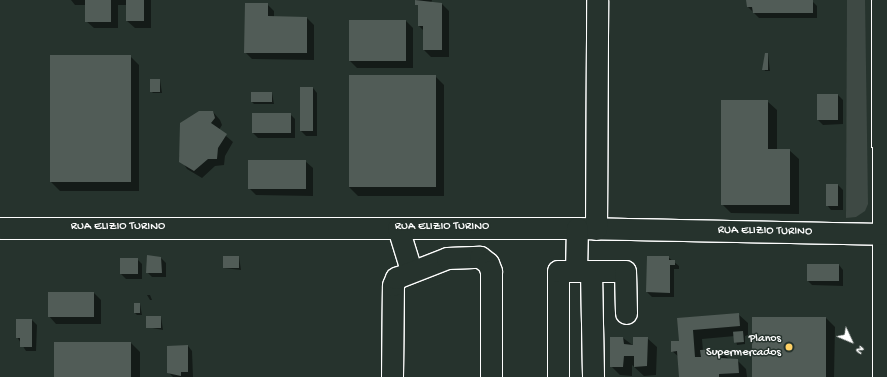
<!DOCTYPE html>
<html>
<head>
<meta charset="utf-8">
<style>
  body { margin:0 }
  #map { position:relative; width:887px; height:377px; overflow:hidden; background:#26332d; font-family:"Gochi Hand",sans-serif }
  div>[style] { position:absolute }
  .green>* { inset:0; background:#3e4944 }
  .shadow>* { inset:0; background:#0007 }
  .building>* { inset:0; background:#515c57; transform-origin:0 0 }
  .roads { filter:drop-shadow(1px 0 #fff) drop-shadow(-1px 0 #fff) drop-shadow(0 1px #fff) drop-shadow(0 -1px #fff) }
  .minor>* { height:21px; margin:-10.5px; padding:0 10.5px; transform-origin:10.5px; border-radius:10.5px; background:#26332d }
  .dots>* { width:11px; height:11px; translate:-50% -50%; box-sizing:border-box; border:2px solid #26332d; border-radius:50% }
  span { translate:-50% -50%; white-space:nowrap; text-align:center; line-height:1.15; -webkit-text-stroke:3px #26332d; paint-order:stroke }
  .street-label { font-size:12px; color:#fff }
  .poi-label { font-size:12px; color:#fff }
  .right { translate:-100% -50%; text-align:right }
  .north { position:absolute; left:831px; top:321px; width:40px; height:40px; -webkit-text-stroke:3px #26332d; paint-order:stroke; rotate:134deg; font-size:11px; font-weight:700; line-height:16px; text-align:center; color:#fff }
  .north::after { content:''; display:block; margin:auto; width:14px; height:18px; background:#fff; clip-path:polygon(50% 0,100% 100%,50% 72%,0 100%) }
</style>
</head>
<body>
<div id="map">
  <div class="green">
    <div style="clip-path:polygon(847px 0,865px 0,868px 204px,865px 211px,856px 217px,846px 218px)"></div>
  </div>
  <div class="shadow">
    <div style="clip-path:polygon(71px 0,151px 0,151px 28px,135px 28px,127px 21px,127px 5px,118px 5px,118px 28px,94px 28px,86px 21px,86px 5px,75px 5px)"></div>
    <div style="clip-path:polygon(416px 0,432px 0,431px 4px,442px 4px,449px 11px,449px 57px,431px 57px,424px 50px,424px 31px,419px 26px,419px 7px)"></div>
    <div style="clip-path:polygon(747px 0,812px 1px,817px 6px,817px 18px,759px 18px,747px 6px)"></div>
    <div style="clip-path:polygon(267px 4px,274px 11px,274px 17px,307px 18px,314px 25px,314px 60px,252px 59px,245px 52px)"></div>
    <div style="clip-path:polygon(350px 21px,406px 21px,413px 28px,413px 68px,357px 68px,350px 61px)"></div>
    <div style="clip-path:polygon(768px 54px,770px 71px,765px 71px,763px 64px,766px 64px)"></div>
    <div style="clip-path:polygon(130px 56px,139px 65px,139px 191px,60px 191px,51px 182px)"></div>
    <div style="clip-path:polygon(435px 76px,444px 85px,444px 196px,358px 196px,349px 187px)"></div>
    <div style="clip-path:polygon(160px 80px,162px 93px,153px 93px,151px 91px)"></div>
    <div style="clip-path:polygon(313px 88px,317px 93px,317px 136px,306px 136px,301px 131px)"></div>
    <div style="clip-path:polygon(272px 93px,274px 104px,254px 104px,252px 102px)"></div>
    <div style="clip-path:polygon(838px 95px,843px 100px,843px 124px,823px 125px,818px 120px)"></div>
    <div style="clip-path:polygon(767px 101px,777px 110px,777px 150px,789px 150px,799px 159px,799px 214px,731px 213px,722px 204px)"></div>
    <div style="clip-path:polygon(213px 112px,220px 120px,222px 125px,219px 130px,233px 142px,225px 156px,224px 165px,215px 166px,202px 178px,187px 169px,179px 156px)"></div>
    <div style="clip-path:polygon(290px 114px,295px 119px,295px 138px,258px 138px,253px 133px)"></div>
    <div style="clip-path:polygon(305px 161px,313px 168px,313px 196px,256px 195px,249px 188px)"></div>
    <div style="clip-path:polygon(827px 185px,838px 185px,843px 190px,843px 210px,831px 210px,827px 205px)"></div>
    <div style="clip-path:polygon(239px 257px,241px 270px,224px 268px)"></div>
    <div style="clip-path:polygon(668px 257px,679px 266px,679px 269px,674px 269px,674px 297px,652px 297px,647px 292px)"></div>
    <div style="clip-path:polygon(161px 258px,166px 263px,166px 277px,152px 277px,147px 272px)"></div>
    <div style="clip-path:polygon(137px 259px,142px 264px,142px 279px,126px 279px,121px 274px)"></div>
    <div style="clip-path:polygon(839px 265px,843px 270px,843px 286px,812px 285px,807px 280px)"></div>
    <div style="clip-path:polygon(94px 293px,101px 300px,101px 324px,56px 324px,49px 316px)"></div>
    <div style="clip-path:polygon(147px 295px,150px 295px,152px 300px,150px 300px)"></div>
    <div style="clip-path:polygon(140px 304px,142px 315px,137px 315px,135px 313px)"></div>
    <div style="clip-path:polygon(738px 314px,748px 323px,748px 335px,745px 336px,745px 344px,737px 345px,735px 336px,702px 339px,703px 351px,720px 350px,729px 359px,737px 360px,746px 369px,747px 377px,680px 377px,679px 357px,672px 351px,680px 342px,678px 319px)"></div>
    <div style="clip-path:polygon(161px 317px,163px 330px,147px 327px)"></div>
    <div style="clip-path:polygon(826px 318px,835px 327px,834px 377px,753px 377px)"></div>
    <div style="clip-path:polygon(32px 320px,37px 325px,36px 351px,26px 351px,17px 337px)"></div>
    <div style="clip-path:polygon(623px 338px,634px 346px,647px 338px,657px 347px,656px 375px,644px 376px,632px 365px,632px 376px,620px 375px,611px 366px)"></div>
    <div style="clip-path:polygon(131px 343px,140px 352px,140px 377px,55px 377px)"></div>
    <div style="clip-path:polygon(188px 346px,192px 351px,193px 377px,173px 377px,168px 372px)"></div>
  </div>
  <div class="building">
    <div style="left:85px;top:0;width:26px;height:22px"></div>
    <div style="left:126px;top:0;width:18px;height:21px"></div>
    <div style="clip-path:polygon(415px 0,442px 3px,442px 50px,423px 50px,423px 26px,418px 26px,418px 5px,415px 5px)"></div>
    <div style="clip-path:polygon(746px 0,813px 0,813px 13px,753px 13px,752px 7px,747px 7px)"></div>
    <div style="clip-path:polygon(245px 3px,268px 3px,268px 16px,307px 17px,307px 53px,244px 53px)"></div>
    <div style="left:349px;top:20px;width:57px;height:41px"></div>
    <div style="clip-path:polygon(765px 53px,768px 53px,768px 70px,762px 70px)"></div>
    <div style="left:50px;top:55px;width:81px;height:127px"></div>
    <div style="left:349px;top:75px;width:87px;height:112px"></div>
    <div style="left:150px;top:79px;width:10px;height:13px"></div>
    <div style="left:300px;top:87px;width:13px;height:44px"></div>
    <div style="left:251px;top:92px;width:21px;height:10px"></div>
    <div style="left:817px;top:94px;width:21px;height:26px"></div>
    <div style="clip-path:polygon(721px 100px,768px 100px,768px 149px,790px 149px,790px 205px,721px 205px)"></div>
    <div style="clip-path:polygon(199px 111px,213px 111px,215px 118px,211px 123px,227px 134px,218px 148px,217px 159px,208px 159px,194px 171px,179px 162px,180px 123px)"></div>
    <div style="left:252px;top:113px;width:39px;height:20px"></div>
    <div style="left:248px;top:160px;width:58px;height:29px"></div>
    <div style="left:826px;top:184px;width:12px;height:22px"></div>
    <div style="clip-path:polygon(147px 255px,161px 257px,162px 273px,146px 273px)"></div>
    <div style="left:223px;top:256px;width:16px;height:12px"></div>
    <div style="clip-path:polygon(647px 256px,669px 256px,669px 260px,675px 260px,675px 265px,670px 265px,670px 293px,646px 292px)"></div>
    <div style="left:120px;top:258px;width:18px;height:16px"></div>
    <div style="left:807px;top:264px;width:32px;height:17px"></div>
    <div style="left:48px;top:292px;width:46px;height:25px"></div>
    <div style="left:134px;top:303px;width:6px;height:10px"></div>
    <div style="clip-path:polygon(739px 313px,740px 326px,693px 330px,695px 357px,701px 357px,700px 350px,720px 349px,721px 358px,738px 359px,739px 373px,719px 374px,719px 377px,679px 377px,677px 351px,671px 352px,671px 341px,679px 341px,677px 318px)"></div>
    <div style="left:146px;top:316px;width:15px;height:12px"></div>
    <div style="left:752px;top:317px;width:74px;height:60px"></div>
    <div style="clip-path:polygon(16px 319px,32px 319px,32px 347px,20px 347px,20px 338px,16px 338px)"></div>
    <div style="left:743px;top:331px;width:11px;height:10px;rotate:85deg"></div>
    <div style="clip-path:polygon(610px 337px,623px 337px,624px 344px,633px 345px,633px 337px,648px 337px,647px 366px,634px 367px,634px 356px,624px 356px,623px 367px,610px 367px)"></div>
    <div style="left:54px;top:342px;width:77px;height:35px"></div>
    <div style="clip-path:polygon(188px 345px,188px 372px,181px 372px,181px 376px,167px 373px,167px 346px)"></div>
  </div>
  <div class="roads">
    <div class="minor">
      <div style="left:882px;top:0;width:377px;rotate:89.8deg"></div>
      <div style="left:0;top:228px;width:577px"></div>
      <div style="left:577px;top:228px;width:306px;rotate:1.1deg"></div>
      <div style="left:398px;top:228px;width:44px;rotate:72.8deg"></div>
      <div style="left:596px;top:229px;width:229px;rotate:-89.7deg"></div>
      <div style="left:576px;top:271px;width:43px;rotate:-88.7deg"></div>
      <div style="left:591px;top:271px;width:106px;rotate:88.9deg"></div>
      <div style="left:392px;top:377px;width:92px;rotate:-89.4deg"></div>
      <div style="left:393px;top:285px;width:8px;rotate:-67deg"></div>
      <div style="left:396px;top:278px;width:55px;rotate:-21.4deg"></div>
      <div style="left:447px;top:258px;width:33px;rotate:-2deg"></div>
      <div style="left:480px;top:257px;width:10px;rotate:37deg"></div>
      <div style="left:488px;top:263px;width:9px;rotate:69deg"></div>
      <div style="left:491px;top:271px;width:106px;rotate:90deg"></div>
      <div style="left:558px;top:377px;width:106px;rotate:-90deg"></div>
      <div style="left:558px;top:271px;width:67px"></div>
      <div style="left:625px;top:271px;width:42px;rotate:88.6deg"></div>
    </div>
  </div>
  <div class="dots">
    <div style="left:789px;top:347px;background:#ffd166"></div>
  </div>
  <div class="street-label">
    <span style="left:118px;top:228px">RUA ELIZIO TURINO</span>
    <span style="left:442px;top:228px">RUA ELIZIO TURINO</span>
    <span style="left:765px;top:232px;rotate:1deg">RUA ELIZIO TURINO</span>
  </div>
  <div class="poi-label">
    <span class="right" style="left:781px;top:347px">Planos<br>Supermercados</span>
  </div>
  <div class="north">N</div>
</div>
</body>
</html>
